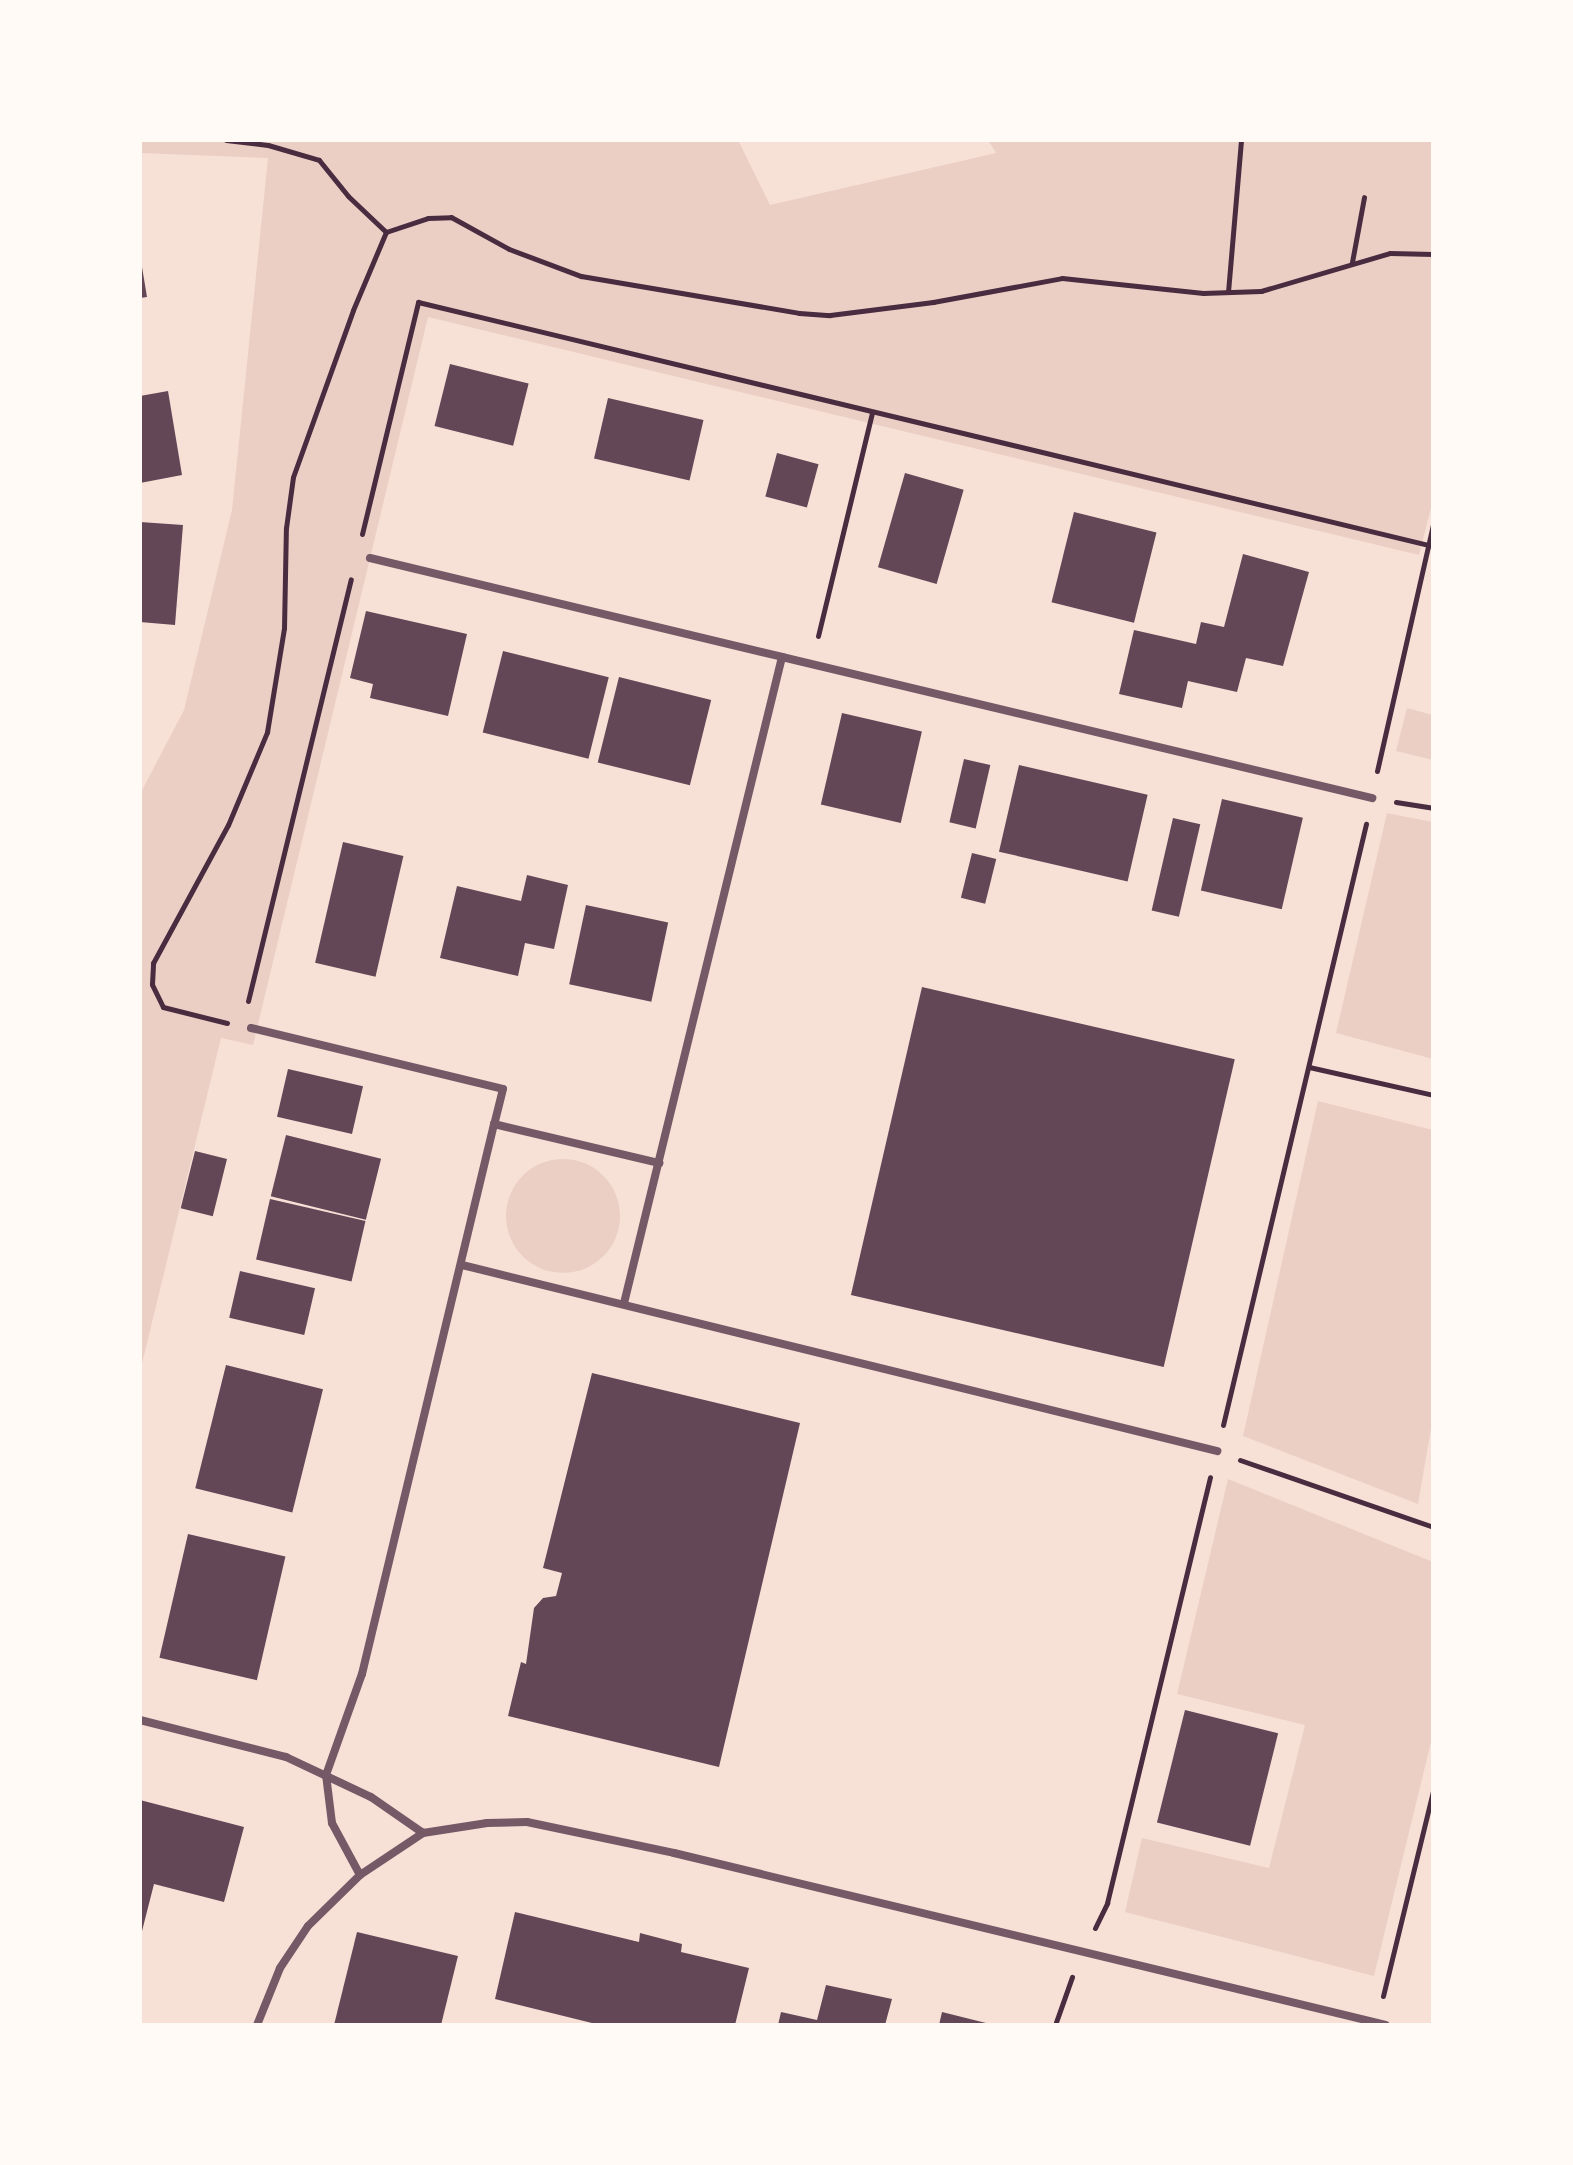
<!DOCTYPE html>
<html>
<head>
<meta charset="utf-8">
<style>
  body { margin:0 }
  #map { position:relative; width:1573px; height:2165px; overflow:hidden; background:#f7e1d7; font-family:Arial,sans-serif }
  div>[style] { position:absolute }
  .green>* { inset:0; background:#ebcfc5 }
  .round { border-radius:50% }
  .building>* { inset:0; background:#644757; transform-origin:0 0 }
  .path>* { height:5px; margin:-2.5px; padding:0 2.5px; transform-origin:2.5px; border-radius:2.5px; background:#4a2c40 }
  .minor>* { height:8px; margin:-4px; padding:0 4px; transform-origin:4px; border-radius:4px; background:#755966 }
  span { translate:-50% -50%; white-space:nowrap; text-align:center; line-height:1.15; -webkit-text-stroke:6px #fffaf5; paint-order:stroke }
  .frame { position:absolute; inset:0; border:142px solid #fffaf5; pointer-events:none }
</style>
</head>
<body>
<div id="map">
  <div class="green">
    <div style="clip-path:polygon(140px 140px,738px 140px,770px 205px,996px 153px,988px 140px,1433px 140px,1433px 500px,1419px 555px,428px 317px,253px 1045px,221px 1038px,140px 1372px,140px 794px,184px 710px,232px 510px,268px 158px,140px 153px)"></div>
    <div style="clip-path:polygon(1407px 708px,1433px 715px,1433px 760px,1396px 751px)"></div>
    <div style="clip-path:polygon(1387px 813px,1433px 822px,1433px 1059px,1336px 1033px)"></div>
    <div style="clip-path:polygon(1318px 1101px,1433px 1130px,1433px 1417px,1418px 1504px,1243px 1436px)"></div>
    <div class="round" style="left:506px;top:1159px;width:114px;height:114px"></div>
    <div style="clip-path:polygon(1228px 1479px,1433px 1562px,1433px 1734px,1374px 1976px,1125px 1912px,1142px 1838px,1269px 1868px,1305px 1725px,1177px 1694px)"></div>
  </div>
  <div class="building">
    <div style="clip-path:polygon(140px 255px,147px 297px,140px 298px)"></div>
    <div style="left:450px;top:364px;width:81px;height:64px;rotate:14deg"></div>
    <div style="clip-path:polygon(168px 391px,182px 475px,140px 483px,140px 396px)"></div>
    <div style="left:608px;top:398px;width:98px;height:62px;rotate:13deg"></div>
    <div style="left:777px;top:453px;width:43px;height:45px;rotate:15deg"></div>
    <div style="left:905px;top:473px;width:61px;height:98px;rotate:16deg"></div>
    <div style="left:1074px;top:512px;width:85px;height:93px;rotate:14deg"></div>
    <div style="clip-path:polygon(140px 522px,183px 525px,175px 625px,140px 622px)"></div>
    <div style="clip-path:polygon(1243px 554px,1309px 572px,1283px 666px,1246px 658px,1237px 692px,1188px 681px,1182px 708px,1119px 694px,1134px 630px,1196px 644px,1201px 622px,1224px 627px)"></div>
    <div style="clip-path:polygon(366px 611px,467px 634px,448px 716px,370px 698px,373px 684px,350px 678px)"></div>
    <div style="left:503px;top:651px;width:109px;height:84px;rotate:14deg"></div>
    <div style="left:619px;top:677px;width:95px;height:88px;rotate:14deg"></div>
    <div style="left:842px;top:713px;width:82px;height:94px;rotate:13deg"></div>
    <div style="left:964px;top:759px;width:27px;height:65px;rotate:13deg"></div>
    <div style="left:1019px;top:765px;width:132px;height:89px;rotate:13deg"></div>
    <div style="left:1222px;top:799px;width:83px;height:94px;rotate:13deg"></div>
    <div style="left:1173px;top:818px;width:28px;height:95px;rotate:13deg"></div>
    <div style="left:343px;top:842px;width:62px;height:124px;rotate:13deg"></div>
    <div style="left:972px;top:853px;width:25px;height:46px;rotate:14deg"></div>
    <div style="clip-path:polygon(527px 875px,568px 885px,554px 949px,525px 943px,518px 976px,440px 958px,457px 886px,521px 901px)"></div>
    <div style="left:586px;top:905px;width:84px;height:81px;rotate:12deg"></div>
    <div style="left:922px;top:987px;width:321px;height:316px;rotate:13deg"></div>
    <div style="left:288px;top:1069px;width:77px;height:49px;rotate:13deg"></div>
    <div style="left:286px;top:1135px;width:98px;height:63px;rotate:14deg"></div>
    <div style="left:195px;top:1151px;width:33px;height:59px;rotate:14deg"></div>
    <div style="left:270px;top:1199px;width:98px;height:62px;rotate:13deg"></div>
    <div style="left:240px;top:1271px;width:77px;height:48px;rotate:13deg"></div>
    <div style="left:226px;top:1365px;width:100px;height:127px;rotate:14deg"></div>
    <div style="clip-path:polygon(592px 1373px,800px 1423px,719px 1767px,508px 1716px,521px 1662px,526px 1664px,534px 1608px,543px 1598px,556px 1596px,562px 1573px,543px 1568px)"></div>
    <div style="left:188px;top:1534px;width:100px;height:127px;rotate:13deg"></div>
    <div style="left:1185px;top:1710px;width:96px;height:116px;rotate:14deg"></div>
    <div style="clip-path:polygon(140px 1800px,244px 1827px,224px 1902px,154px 1884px,141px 1935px)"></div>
    <div style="clip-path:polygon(515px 1912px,639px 1942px,640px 1933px,682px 1944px,681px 1952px,749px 1968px,735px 2025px,600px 2025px,495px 1999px)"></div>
    <div style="clip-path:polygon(357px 1932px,458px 1956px,441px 2025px,334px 2025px)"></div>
    <div style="clip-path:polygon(826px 1985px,892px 1999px,885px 2025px,778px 2025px,781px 2012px,817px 2020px)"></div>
    <div style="clip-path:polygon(942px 2012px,990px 2024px,990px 2025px,939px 2025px)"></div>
  </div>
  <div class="path">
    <div style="left:226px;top:140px;width:42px;rotate:6.8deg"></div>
    <div style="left:268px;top:145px;width:53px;rotate:16.4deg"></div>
    <div style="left:319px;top:160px;width:46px;rotate:51.1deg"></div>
    <div style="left:348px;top:196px;width:52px;rotate:43.5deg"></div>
    <div style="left:1352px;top:262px;width:66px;rotate:-79.5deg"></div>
    <div style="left:1228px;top:292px;width:153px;rotate:-85.1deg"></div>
    <div style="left:362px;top:534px;width:239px;rotate:-76.4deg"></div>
    <div style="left:418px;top:302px;width:1044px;rotate:13.52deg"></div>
    <div style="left:818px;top:636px;width:230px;rotate:-76.4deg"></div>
    <div style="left:1377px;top:771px;width:253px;rotate:-77.2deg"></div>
    <div style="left:1396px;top:802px;width:37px;rotate:9deg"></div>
    <div style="left:248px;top:1001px;width:434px;rotate:-76.3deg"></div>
    <div style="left:227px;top:1023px;width:66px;rotate:-166deg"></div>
    <div style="left:163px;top:1007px;width:25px;rotate:-116deg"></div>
    <div style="left:152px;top:984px;width:21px;rotate:-87deg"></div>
    <div style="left:153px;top:963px;width:157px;rotate:-61.5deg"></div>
    <div style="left:228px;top:825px;width:101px;rotate:-67.2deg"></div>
    <div style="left:267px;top:732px;width:105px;rotate:-80.7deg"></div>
    <div style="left:284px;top:628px;width:100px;rotate:-88.9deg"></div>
    <div style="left:286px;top:528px;width:51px;rotate:-82.2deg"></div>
    <div style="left:293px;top:477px;width:177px;rotate:-70.2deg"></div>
    <div style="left:353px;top:310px;width:85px;rotate:-67.1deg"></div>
    <div style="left:386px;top:232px;width:44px;rotate:-18.4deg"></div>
    <div style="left:428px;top:218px;width:23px;rotate:-2deg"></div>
    <div style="left:451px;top:217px;width:66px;rotate:28.9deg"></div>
    <div style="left:509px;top:249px;width:77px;rotate:20.6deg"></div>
    <div style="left:581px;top:276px;width:221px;rotate:9.6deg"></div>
    <div style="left:799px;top:313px;width:31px;rotate:4deg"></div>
    <div style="left:830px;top:315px;width:104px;rotate:-7.2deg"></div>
    <div style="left:933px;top:302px;width:131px;rotate:-10.5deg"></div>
    <div style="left:1062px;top:278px;width:142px;rotate:6.1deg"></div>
    <div style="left:1203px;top:293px;width:58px;rotate:-2deg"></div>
    <div style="left:1261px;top:291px;width:134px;rotate:-16.4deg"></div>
    <div style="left:1390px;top:253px;width:43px;rotate:1.3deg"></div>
    <div style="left:1309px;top:1067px;width:127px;rotate:12.7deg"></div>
    <div style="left:1223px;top:1425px;width:618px;rotate:-76.62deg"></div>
    <div style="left:1240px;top:1460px;width:204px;rotate:19.1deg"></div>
    <div style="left:1095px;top:1928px;width:28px;rotate:-64deg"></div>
    <div style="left:1107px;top:1903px;width:438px;rotate:-76.4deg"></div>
    <div style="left:1383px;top:1996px;width:211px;rotate:-76.3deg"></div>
    <div style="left:1055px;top:2025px;width:51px;rotate:-70.5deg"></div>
  </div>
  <div class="minor">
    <div style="left:370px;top:558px;width:424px;rotate:13.5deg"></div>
    <div style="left:782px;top:657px;width:665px;rotate:103.74deg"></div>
    <div style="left:782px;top:657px;width:607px;rotate:13.44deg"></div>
    <div style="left:251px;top:1028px;width:259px;rotate:13.6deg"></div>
    <div style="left:503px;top:1089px;width:36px;rotate:104deg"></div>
    <div style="left:494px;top:1124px;width:170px;rotate:13.3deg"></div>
    <div style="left:462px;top:1265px;width:778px;rotate:13.84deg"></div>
    <div style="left:140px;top:1720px;width:151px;rotate:14.2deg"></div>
    <div style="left:286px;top:1757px;width:94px;rotate:25.2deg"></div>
    <div style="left:371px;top:1797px;width:63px;rotate:34.7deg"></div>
    <div style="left:360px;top:1875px;width:59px;rotate:-118.3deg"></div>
    <div style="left:332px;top:1823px;width:48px;rotate:-97.1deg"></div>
    <div style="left:326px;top:1775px;width:107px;rotate:-70.4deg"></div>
    <div style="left:362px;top:1674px;width:566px;rotate:-76.5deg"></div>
    <div style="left:257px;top:2025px;width:61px;rotate:-68deg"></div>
    <div style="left:280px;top:1968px;width:50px;rotate:-56.3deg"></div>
    <div style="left:308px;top:1926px;width:73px;rotate:-44.4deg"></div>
    <div style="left:360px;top:1875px;width:76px;rotate:-33.7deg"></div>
    <div style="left:423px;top:1833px;width:65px;rotate:-8.9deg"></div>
    <div style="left:487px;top:1823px;width:40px;rotate:-1.4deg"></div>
    <div style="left:527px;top:1822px;width:150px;rotate:11.9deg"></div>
    <div style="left:674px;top:1853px;width:732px;rotate:13.58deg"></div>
  </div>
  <div class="frame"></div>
</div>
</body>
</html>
